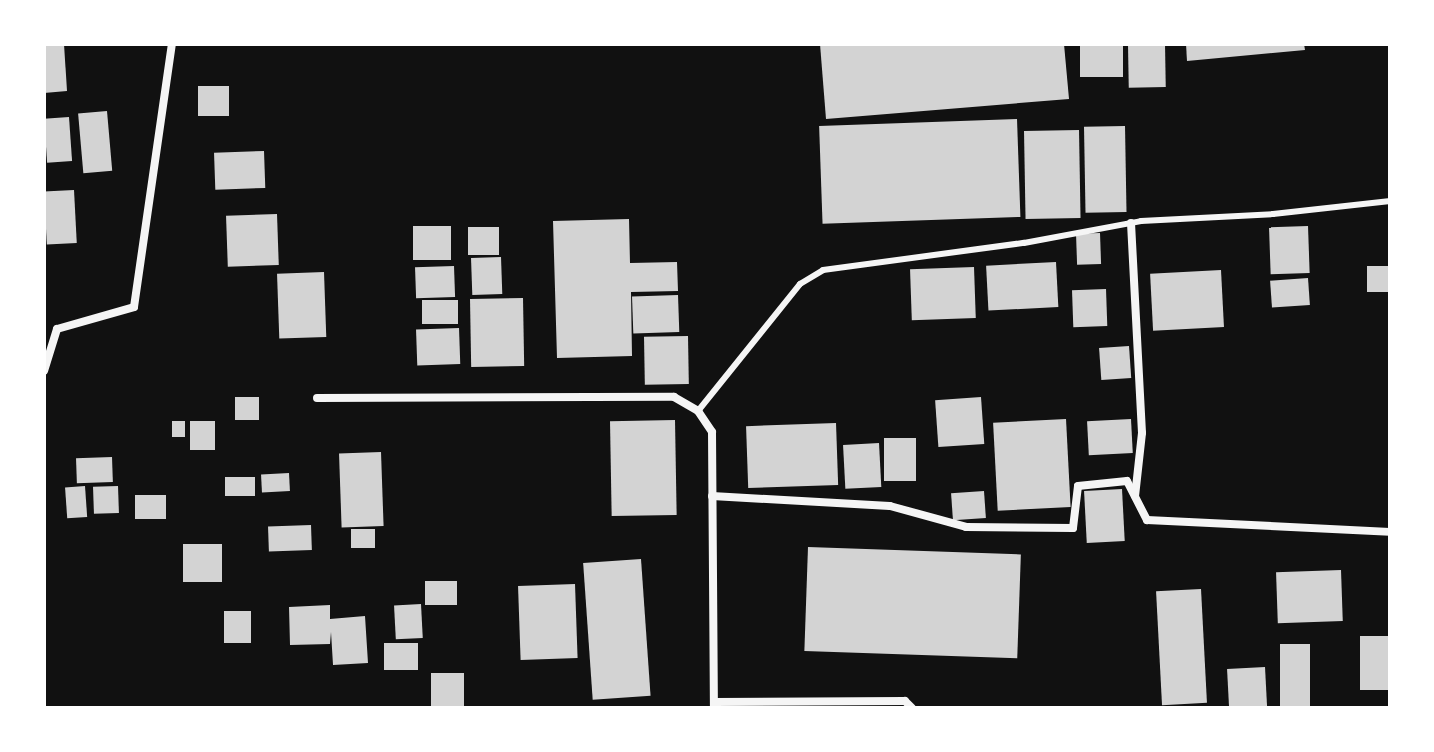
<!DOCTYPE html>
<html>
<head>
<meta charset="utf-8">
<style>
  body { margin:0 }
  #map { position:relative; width:1434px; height:752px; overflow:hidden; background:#111; font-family:Manrope,sans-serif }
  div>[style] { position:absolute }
  .building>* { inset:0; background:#d3d3d3; transform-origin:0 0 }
  .service>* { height:6px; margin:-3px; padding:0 3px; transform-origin:3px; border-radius:3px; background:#f5f5f5 }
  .minor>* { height:8px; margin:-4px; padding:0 4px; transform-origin:4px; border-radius:4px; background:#f5f5f5 }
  span { translate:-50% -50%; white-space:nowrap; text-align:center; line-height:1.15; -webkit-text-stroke:8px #fff; paint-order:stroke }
  .frame { position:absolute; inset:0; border:46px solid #fff; pointer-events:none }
</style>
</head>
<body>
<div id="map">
  <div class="building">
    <div style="clip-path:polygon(44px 44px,64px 44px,67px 91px,44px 93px)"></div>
    <div style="clip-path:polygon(820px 44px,1064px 44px,1069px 99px,826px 119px)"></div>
    <div style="left:1080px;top:44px;width:43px;height:33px"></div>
    <div style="left:1165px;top:44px;width:43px;height:37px;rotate:89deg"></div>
    <div style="clip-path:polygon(1186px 44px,1304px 44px,1305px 50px,1187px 61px)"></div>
    <div style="left:229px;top:86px;width:30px;height:31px;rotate:90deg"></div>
    <div style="left:107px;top:111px;width:60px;height:29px;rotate:85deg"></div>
    <div style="left:69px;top:117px;width:44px;height:25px;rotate:86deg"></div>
    <div style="left:1017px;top:119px;width:98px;height:198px;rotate:88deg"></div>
    <div style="left:1125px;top:126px;width:86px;height:41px;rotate:89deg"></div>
    <div style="left:1079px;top:130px;width:88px;height:55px;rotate:89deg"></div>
    <div style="left:264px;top:151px;width:37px;height:50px;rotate:88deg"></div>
    <div style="left:74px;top:190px;width:53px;height:30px;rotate:87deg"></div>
    <div style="left:277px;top:214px;width:51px;height:51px;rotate:88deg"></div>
    <div style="clip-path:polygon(629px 219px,630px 263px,677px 262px,678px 291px,631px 292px,632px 356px,557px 358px,553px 221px)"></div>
    <div style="left:413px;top:226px;width:38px;height:34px"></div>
    <div style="left:1308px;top:226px;width:47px;height:39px;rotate:88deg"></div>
    <div style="left:499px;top:227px;width:28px;height:31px;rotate:90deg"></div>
    <div style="left:1100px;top:233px;width:31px;height:24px;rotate:88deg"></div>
    <div style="left:501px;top:257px;width:37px;height:30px;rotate:88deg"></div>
    <div style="left:1056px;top:262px;width:45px;height:70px;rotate:87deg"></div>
    <div style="left:454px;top:266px;width:31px;height:39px;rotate:88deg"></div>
    <div style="left:1390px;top:266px;width:26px;height:23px;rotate:90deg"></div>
    <div style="left:974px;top:267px;width:51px;height:64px;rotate:88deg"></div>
    <div style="left:1221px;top:270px;width:57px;height:71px;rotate:87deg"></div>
    <div style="left:324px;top:272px;width:65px;height:47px;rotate:88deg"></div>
    <div style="left:1308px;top:278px;width:27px;height:38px;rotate:86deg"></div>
    <div style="left:1106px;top:289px;width:37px;height:34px;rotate:88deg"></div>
    <div style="left:678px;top:295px;width:37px;height:46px;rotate:88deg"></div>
    <div style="left:523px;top:298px;width:68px;height:53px;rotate:89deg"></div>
    <div style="left:458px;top:300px;width:24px;height:36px;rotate:90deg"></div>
    <div style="left:459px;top:328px;width:36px;height:43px;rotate:88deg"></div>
    <div style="left:688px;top:336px;width:48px;height:44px;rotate:89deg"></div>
    <div style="left:1129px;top:346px;width:32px;height:30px;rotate:86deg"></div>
    <div style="left:259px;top:397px;width:23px;height:24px;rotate:90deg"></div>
    <div style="left:981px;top:397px;width:47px;height:46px;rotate:86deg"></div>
    <div style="left:1066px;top:419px;width:88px;height:73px;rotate:87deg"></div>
    <div style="left:1131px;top:419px;width:34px;height:44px;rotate:87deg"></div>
    <div style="left:675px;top:420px;width:95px;height:65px;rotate:89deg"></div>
    <div style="left:185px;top:421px;width:16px;height:13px;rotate:90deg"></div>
    <div style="left:215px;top:421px;width:29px;height:25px;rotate:90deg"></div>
    <div style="left:836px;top:423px;width:62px;height:90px;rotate:88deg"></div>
    <div style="left:884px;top:438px;width:32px;height:43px"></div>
    <div style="left:879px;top:443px;width:44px;height:36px;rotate:87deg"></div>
    <div style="left:381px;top:452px;width:74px;height:42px;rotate:88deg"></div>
    <div style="left:112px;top:457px;width:25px;height:36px;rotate:88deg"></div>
    <div style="left:289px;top:473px;width:18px;height:28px;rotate:87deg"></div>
    <div style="left:225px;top:477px;width:30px;height:19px"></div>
    <div style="left:85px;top:486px;width:31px;height:20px;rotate:86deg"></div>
    <div style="left:118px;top:486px;width:27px;height:25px;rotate:88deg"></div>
    <div style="left:1122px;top:489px;width:52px;height:38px;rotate:87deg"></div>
    <div style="left:984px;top:491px;width:27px;height:33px;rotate:86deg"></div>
    <div style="left:166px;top:495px;width:24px;height:31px;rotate:90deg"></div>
    <div style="left:311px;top:525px;width:25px;height:43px;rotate:88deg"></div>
    <div style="left:351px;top:529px;width:24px;height:19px"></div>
    <div style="left:222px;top:544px;width:38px;height:39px;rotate:90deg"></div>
    <div style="left:808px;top:547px;width:213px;height:104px;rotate:2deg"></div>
    <div style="left:641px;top:559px;width:137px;height:58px;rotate:86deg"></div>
    <div style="left:1341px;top:570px;width:51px;height:65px;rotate:88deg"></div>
    <div style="left:457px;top:581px;width:24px;height:32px;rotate:90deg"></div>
    <div style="left:575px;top:584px;width:74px;height:57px;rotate:88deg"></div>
    <div style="left:1201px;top:589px;width:114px;height:45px;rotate:87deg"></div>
    <div style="left:421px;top:604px;width:34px;height:27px;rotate:87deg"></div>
    <div style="clip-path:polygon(330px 605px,330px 619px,365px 616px,368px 663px,333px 665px,331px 632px,330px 644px,290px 645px,289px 607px)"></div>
    <div style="left:251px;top:611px;width:32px;height:27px;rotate:90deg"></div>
    <div style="left:1390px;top:636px;width:54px;height:30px;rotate:90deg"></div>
    <div style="left:418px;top:643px;width:27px;height:34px;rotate:90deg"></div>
    <div style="left:1280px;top:644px;width:30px;height:63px"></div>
    <div style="left:1265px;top:667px;width:41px;height:38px;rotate:87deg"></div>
    <div style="left:431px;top:673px;width:33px;height:35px"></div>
  </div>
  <div class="service">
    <div style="left:698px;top:411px;width:163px;rotate:-51.2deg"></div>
    <div style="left:800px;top:284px;width:27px;rotate:-31deg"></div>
    <div style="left:823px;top:270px;width:203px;rotate:-7.7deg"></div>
    <div style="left:1024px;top:243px;width:119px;rotate:-10.6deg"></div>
    <div style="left:1141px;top:221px;width:132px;rotate:-3deg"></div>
    <div style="left:1273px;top:214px;width:118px;rotate:-6.3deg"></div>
  </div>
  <div class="minor">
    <div style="left:1131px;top:223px;width:210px;rotate:87deg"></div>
    <div style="left:1142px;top:433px;width:63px;rotate:96.3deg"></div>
    <div style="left:44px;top:371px;width:44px;rotate:-72.8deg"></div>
    <div style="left:57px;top:329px;width:80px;rotate:-15.9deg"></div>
    <div style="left:134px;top:307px;width:266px;rotate:-81.8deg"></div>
    <div style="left:317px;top:398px;width:357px;rotate:-0.2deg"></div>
    <div style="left:674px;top:397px;width:28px;rotate:30deg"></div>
    <div style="left:698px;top:411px;width:25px;rotate:56deg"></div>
    <div style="left:712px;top:432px;width:276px;rotate:89.6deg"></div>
    <div style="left:712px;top:496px;width:178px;rotate:3.2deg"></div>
    <div style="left:890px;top:506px;width:79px;rotate:15.4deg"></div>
    <div style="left:966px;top:527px;width:107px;rotate:0.5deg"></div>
    <div style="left:1073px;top:528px;width:42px;rotate:-83.2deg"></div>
    <div style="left:1078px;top:486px;width:49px;rotate:-5.8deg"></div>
    <div style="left:1127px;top:481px;width:44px;rotate:62.9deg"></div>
    <div style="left:1147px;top:520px;width:243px;rotate:2.8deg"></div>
    <div style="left:714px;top:702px;width:191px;rotate:-0.3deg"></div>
    <div style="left:905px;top:701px;width:10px;rotate:45deg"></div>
  </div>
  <div class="frame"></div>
</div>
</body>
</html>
